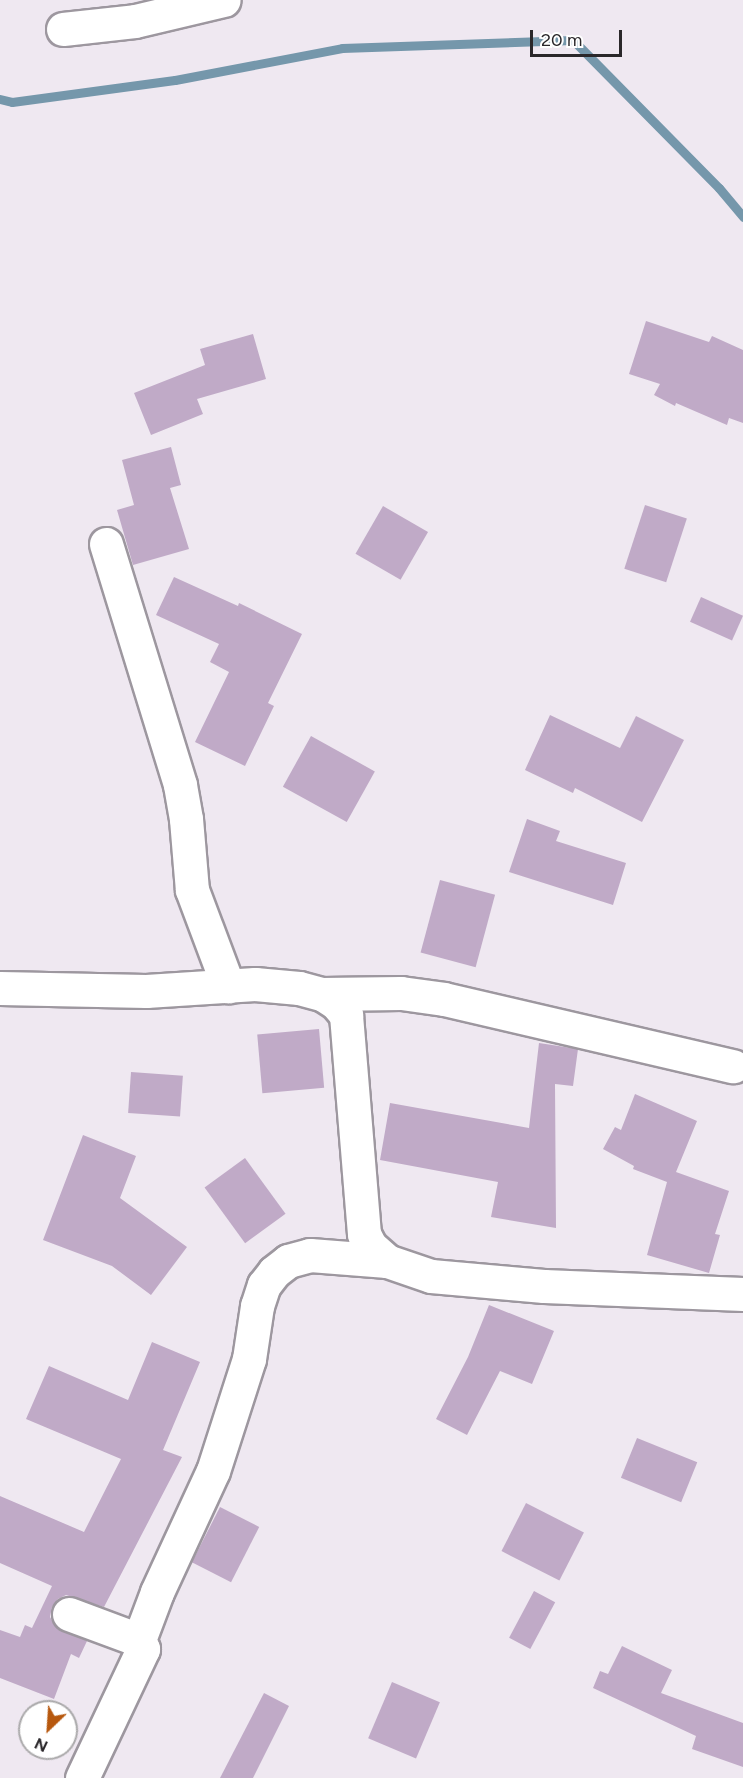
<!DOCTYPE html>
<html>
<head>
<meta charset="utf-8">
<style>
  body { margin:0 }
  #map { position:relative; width:743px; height:1778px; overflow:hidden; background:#efe8f1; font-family:Figtree,sans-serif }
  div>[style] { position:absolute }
  .stream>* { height:9px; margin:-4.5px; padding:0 4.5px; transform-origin:4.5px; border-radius:4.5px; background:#7597ab }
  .building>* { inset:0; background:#c0aac7; transform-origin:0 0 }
  .roads { filter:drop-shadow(2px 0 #9d979f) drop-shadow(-2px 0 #9d979f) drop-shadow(0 2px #9d979f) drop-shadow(0 -2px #9d979f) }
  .minor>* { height:33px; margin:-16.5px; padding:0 16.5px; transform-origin:16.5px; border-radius:16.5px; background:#fff }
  span { translate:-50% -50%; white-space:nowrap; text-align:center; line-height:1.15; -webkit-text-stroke:5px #fff; paint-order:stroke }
  .north { position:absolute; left:18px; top:1700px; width:60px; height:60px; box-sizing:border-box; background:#fff; border:2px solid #aaa9aa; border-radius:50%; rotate:205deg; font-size:16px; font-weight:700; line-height:24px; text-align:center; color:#2a272a }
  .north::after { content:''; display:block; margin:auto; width:21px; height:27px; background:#b7580e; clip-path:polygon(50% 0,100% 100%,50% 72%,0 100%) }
  .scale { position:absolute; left:530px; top:30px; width:92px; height:27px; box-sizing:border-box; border:3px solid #2a272a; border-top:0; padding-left:8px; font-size:18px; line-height:21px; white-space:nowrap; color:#2a272a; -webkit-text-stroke:4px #fff; paint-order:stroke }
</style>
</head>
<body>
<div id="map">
  <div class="stream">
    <div style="left:0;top:99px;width:12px;rotate:14deg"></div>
    <div style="left:12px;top:102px;width:164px;rotate:-7.7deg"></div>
    <div style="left:175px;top:80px;width:170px;rotate:-10.8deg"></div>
    <div style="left:342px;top:48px;width:231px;rotate:-2deg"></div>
    <div style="left:573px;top:40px;width:208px;rotate:45.4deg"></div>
    <div style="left:719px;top:188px;width:38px;rotate:50deg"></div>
  </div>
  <div class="building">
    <div style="clip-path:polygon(646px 321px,709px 342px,712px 336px,743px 350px,743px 423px,729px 418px,727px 425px,676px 403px,675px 406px,654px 395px,660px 384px,629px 374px)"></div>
    <div style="clip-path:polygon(253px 334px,266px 379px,197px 399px,203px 414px,151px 435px,134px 393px,205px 365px,200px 349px)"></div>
    <div style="clip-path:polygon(171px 447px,181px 485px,170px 488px,189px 549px,133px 565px,117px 510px,134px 505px,122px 460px)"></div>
    <div style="left:645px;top:505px;width:44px;height:67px;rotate:18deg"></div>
    <div style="left:383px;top:506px;width:52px;height:55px;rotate:30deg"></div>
    <div style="clip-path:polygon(174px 577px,238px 606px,239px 603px,302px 634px,268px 703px,274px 706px,245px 766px,195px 742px,229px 672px,210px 662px,219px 644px,156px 615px)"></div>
    <div style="left:701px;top:597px;width:46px;height:27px;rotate:24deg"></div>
    <div style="clip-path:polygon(550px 715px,620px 748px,636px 716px,684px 740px,642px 822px,575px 788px,573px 793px,525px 770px)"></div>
    <div style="left:311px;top:736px;width:73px;height:58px;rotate:29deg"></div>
    <div style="clip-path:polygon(527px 819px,560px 831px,556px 841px,626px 863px,613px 905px,509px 872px)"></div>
    <div style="left:440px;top:880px;width:57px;height:75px;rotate:15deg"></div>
    <div style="left:319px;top:1029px;width:59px;height:62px;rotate:85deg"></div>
    <div style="clip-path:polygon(539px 1043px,578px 1049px,573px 1086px,555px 1084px,556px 1228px,491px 1217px,498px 1182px,380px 1160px,390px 1103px,529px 1128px)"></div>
    <div style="left:131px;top:1072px;width:52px;height:41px;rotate:4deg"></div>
    <div style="clip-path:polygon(635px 1094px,697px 1121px,676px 1172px,729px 1191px,715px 1234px,720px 1235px,709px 1273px,647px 1255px,667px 1182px,633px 1169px,634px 1166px,603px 1149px,615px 1127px,621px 1130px)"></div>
    <div style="clip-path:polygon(83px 1135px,136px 1156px,120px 1198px,187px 1247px,151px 1295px,112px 1266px,43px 1240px)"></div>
    <div style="left:245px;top:1158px;width:69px;height:50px;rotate:54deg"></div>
    <div style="clip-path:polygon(489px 1305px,554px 1331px,532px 1384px,500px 1371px,467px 1435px,436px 1419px,468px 1357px)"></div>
    <div style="clip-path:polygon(152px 1342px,200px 1362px,163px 1450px,182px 1457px,104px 1607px,66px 1595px,58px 1599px,52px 1607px,50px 1617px,55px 1626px,87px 1641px,79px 1658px,71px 1654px,54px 1699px,0 1678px,0 1630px,20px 1637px,25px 1625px,32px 1628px,52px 1586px,0 1563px,0 1496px,84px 1532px,121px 1459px,26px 1419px,49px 1366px,128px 1400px)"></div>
    <div style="left:637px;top:1438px;width:65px;height:43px;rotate:22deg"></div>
    <div style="left:526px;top:1503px;width:65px;height:54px;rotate:27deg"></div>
    <div style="left:220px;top:1507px;width:44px;height:62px;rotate:27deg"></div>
    <div style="left:534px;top:1591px;width:24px;height:53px;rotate:28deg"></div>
    <div style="clip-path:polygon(622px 1646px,672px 1670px,661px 1693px,743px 1723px,743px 1767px,692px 1749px,696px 1736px,593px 1688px,600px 1671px,608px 1674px)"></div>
    <div style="left:392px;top:1682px;width:52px;height:61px;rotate:23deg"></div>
    <div style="clip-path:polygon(264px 1693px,289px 1706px,253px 1778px,220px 1778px)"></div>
  </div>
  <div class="roads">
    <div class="minor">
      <div style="left:63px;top:29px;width:72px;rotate:-6.3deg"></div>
      <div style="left:135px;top:21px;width:91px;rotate:-13.3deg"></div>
      <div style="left:106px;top:544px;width:252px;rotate:72.9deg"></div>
      <div style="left:180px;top:785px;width:35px;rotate:80deg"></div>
      <div style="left:186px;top:819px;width:71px;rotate:85.2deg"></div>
      <div style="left:192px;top:890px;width:103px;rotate:69.4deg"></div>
      <div style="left:0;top:988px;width:146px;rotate:1.2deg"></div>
      <div style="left:146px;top:991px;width:109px;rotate:-3.7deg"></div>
      <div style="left:255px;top:984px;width:44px;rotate:5.2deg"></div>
      <div style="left:299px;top:988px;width:24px;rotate:15deg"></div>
      <div style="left:322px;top:994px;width:17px;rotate:33deg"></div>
      <div style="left:336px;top:1003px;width:16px;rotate:50deg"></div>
      <div style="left:346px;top:1015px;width:220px;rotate:85.3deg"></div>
      <div style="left:364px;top:1234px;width:13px;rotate:63deg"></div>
      <div style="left:370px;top:1246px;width:23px;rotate:41deg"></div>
      <div style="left:322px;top:994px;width:79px;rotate:-0.7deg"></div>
      <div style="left:401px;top:993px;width:43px;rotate:7.9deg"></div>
      <div style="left:444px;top:999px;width:297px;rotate:13.1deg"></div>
      <div style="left:69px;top:1614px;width:75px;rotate:20.4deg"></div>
      <div style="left:82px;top:1778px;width:143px;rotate:-64.7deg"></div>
      <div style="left:143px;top:1649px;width:10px;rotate:-114deg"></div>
      <div style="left:139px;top:1640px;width:51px;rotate:-69.4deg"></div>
      <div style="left:157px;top:1592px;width:133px;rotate:-65.2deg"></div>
      <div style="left:213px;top:1471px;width:118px;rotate:-72.2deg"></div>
      <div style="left:249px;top:1359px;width:54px;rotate:-81.4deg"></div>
      <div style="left:257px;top:1306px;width:22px;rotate:-72deg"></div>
      <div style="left:264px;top:1285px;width:16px;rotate:-52deg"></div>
      <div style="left:274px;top:1272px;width:18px;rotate:-38deg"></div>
      <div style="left:288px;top:1261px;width:23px;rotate:-15deg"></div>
      <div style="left:310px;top:1255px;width:77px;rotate:4.5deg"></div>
      <div style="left:387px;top:1261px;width:46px;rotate:18.8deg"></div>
      <div style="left:431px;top:1276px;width:113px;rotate:5.1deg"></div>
      <div style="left:544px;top:1286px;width:199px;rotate:2.3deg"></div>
    </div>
  </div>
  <div class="north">N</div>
  <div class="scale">20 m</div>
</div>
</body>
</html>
